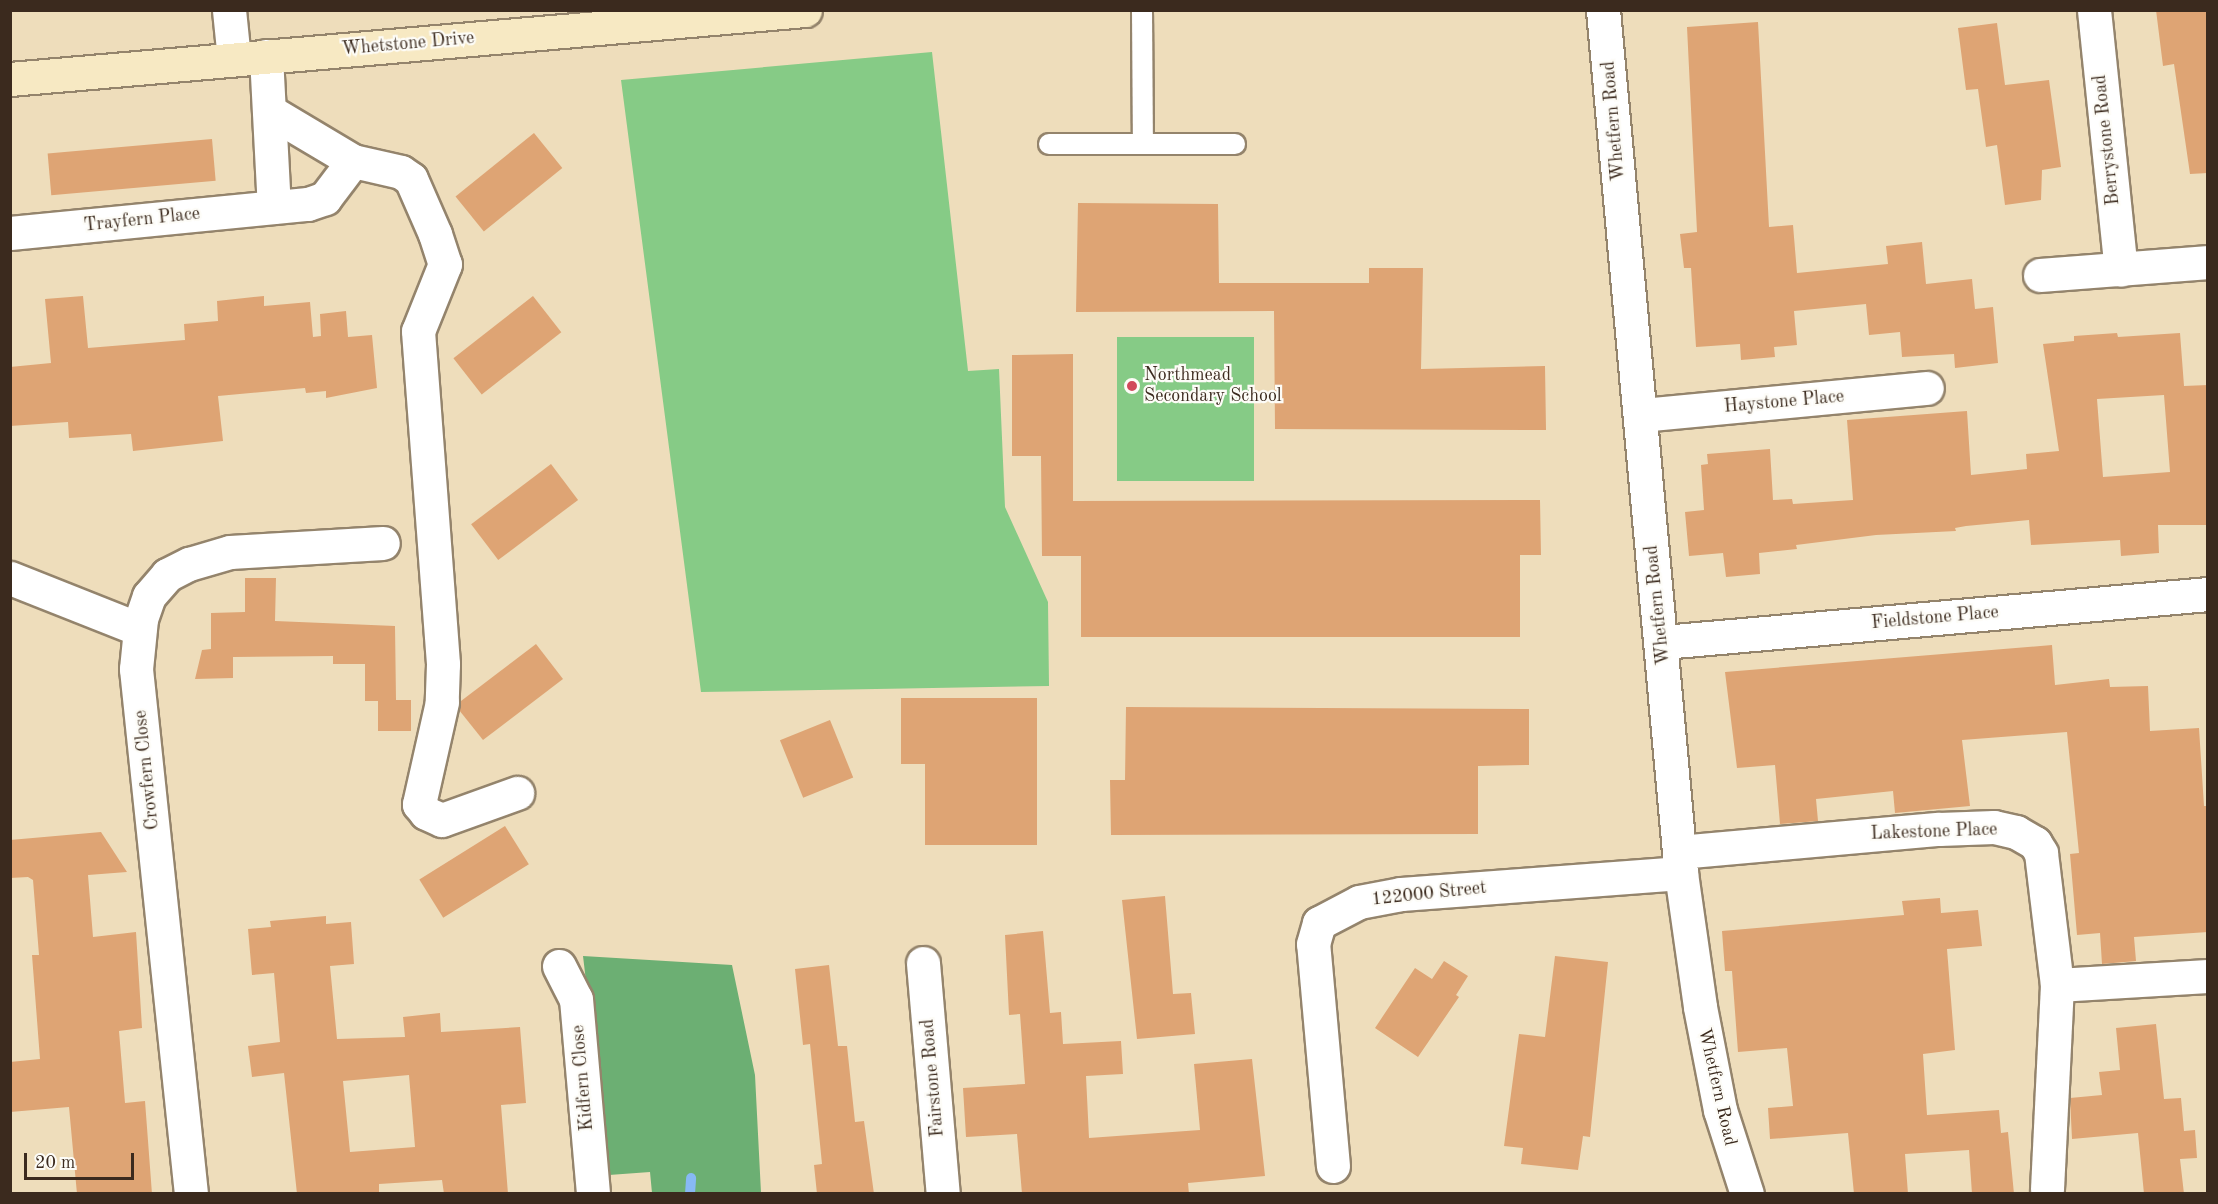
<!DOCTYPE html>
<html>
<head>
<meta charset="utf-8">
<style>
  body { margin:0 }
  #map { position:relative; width:2218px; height:1204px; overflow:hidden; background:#edb; font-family:"Old Standard TT",serif }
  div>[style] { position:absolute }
  .green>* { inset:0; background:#86cb86; transform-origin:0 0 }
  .forest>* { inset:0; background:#6caf73 }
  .stream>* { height:10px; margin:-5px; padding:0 5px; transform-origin:5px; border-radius:5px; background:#87b9f4 }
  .building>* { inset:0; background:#dea474; transform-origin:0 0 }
  .roads { filter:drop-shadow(2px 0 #94846c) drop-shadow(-2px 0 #94846c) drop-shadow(0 2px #94846c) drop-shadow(0 -2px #94846c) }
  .lane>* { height:20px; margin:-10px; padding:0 10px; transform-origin:10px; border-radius:10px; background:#fff }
  .street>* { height:33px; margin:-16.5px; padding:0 16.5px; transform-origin:16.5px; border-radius:16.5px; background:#fff }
  .secondary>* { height:33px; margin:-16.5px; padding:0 16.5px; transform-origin:16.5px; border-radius:16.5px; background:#f7e9c3 }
  .dots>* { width:16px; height:16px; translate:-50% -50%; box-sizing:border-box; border:3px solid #fdfcf7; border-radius:50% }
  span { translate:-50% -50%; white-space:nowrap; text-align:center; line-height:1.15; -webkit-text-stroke:4.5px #fdfcf7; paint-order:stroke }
  .street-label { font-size:18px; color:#3b2a1e }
  .poi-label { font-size:18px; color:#3b2a1e }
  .left { translate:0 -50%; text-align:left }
  .frame { position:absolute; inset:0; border:12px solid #3b2a1e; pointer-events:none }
  .scale { position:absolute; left:24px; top:1153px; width:110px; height:27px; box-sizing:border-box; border:3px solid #3b2a1e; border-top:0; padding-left:8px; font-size:18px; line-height:21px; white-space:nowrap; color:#3b2a1e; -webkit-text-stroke:4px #fdfcf7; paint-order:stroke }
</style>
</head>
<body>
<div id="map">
  <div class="green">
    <div style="clip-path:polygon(932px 52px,968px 371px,999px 369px,1005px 507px,1048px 602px,1049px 686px,701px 692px,621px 80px)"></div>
    <div style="left:1117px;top:337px;width:137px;height:144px"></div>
  </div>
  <div class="forest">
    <div style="clip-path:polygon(583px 956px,732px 965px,755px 1075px,761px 1193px,652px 1193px,650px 1172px,609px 1175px)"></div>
  </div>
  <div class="stream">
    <div style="left:690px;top:1194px;width:16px;rotate:-86deg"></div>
  </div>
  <div class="building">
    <div style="clip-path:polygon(2156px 10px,2208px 10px,2208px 173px,2190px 174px,2174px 64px,2163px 66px)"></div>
    <div style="clip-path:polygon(1758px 22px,1769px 227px,1793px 225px,1797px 273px,1888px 264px,1886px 246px,1922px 242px,1926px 284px,1972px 279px,1975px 309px,1993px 307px,1998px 363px,1955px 368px,1954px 354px,1902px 357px,1900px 332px,1869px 335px,1866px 304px,1794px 311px,1797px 345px,1774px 347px,1775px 357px,1741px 360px,1740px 344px,1696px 347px,1691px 268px,1684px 268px,1680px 234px,1697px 232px,1687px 27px)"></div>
    <div style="clip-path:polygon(1997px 23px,2005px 85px,2049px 80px,2061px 167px,2042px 170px,2041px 200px,2005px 205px,1997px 145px,1986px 147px,1978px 89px,1966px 90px,1958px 28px)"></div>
    <div style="left:534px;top:133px;width:45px;height:101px;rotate:51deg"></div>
    <div style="left:212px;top:139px;width:42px;height:165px;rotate:85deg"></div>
    <div style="clip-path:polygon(1078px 203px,1218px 204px,1219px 283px,1369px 283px,1369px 268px,1423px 268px,1421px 369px,1545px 366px,1546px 430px,1275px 429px,1274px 311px,1076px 312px)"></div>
    <div style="clip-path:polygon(83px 296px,88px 348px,185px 340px,184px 324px,218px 321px,217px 301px,264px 296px,264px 306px,310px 302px,313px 337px,321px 336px,320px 314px,346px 311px,348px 337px,372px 335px,377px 388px,326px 398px,326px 391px,306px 393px,305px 388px,218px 396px,223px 441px,133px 451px,131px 434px,69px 438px,68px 422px,10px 426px,10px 367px,51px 363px,45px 299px)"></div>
    <div style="left:533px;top:296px;width:46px;height:101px;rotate:52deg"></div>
    <div style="clip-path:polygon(evenodd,2117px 333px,2118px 337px,2180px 333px,2184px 386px,2208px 385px,2208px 525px,2158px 525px,2159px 553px,2121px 556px,2120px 540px,2031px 545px,2029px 520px,1966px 526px,1955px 528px,1956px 531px,1876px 535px,1796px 545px,1797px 549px,1759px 553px,1760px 574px,1726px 577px,1723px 553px,1689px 556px,1685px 512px,1704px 510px,1701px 465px,1708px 464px,1707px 454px,1770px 449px,1773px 500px,1792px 499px,1793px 504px,1853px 500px,1847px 420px,1967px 411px,1971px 475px,2027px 469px,2026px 454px,2059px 451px,2043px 344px,2074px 341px,2074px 336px,2117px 333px,2164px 395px,2170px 472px,2103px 477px,2097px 399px,2164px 395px)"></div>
    <div style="clip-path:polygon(1073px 354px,1073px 501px,1540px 500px,1541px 555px,1520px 555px,1520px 637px,1081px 637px,1081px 556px,1042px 556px,1041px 456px,1012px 456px,1012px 355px)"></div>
    <div style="left:551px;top:464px;width:45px;height:100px;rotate:53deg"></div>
    <div style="clip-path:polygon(245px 578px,276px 578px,275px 621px,395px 626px,396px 700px,411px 700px,411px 731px,378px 731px,378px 701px,365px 701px,365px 664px,333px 664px,333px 656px,233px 657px,233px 678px,195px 679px,202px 650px,211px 649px,211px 613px,245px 612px)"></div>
    <div style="clip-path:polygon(536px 644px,563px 679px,483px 740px,459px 710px,461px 701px)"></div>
    <div style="clip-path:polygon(2052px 645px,2055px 685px,2109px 679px,2110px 687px,2148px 686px,2150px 731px,2199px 728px,2204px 806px,2208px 806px,2208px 932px,2134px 937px,2136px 961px,2102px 964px,2100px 933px,2077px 935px,2070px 854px,2079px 853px,2067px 732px,1962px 740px,1970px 806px,1895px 813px,1893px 791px,1816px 799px,1818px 821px,1780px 824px,1775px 765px,1737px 768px,1725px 672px)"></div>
    <div style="clip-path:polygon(901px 698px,1037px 698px,1037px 845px,925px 845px,925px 764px,901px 764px)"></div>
    <div style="clip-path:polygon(1126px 707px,1529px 709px,1529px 765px,1478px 766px,1478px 834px,1111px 835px,1110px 780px,1125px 780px)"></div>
    <div style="left:830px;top:720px;width:62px;height:54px;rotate:68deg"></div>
    <div style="left:505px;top:826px;width:45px;height:101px;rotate:58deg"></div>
    <div style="clip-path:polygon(101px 832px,127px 872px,88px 875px,93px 937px,136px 932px,142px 1028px,119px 1031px,125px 1103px,145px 1101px,152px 1194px,77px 1194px,69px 1107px,10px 1112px,10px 1062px,40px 1059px,32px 955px,39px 955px,33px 880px,28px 877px,10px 878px,10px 840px)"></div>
    <div style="clip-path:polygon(1165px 896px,1173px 994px,1191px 993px,1195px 1034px,1137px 1039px,1122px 900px)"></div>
    <div style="clip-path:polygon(1940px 898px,1941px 913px,1978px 910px,1982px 946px,1947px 949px,1955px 1050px,1923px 1054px,1927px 1115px,1999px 1110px,2001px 1133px,2008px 1132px,2014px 1194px,1972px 1194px,1969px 1150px,1905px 1154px,1908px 1194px,1854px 1194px,1848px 1133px,1770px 1139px,1768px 1108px,1793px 1106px,1787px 1048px,1738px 1052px,1732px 971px,1725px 971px,1722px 931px,1904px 915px,1902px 901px)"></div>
    <div style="clip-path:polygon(evenodd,326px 916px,326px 924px,351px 922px,354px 964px,330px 966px,337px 1039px,405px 1037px,403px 1017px,440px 1013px,441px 1032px,520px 1027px,526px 1103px,501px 1105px,508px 1194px,444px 1194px,442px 1180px,379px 1184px,379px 1194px,297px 1194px,284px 1073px,252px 1077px,248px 1046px,280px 1042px,274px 973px,252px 975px,248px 929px,271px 927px,270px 921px,326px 916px,409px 1075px,415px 1147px,350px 1152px,343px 1081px,409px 1075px)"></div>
    <div style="clip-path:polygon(1043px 931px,1050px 1013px,1061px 1012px,1063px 1044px,1121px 1041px,1123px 1074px,1086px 1076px,1089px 1138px,1200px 1130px,1194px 1064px,1252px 1059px,1265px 1176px,1188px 1183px,1189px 1194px,1022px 1194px,1017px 1134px,966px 1137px,963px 1088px,1025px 1084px,1020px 1014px,1009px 1015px,1005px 935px)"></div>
    <div style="clip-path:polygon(1555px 956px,1608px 962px,1590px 1137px,1583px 1136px,1578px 1170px,1521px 1164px,1523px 1148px,1504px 1146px,1519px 1034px,1545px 1037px)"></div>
    <div style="clip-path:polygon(1444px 961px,1468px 976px,1456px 995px,1459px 997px,1418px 1057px,1375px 1028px,1415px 968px,1432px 979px)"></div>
    <div style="clip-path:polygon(829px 965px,838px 1046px,847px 1046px,855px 1122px,864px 1121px,874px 1194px,817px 1194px,814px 1165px,822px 1164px,810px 1044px,803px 1045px,795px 969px)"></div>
    <div style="clip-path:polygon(2156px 1024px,2164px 1099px,2181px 1098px,2184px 1131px,2195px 1130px,2197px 1158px,2180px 1159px,2184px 1194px,2144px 1194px,2138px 1133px,2072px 1139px,2070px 1098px,2102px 1095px,2099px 1072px,2120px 1070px,2116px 1028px)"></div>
  </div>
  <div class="roads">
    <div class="lane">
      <div style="left:1142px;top:10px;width:134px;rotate:89.6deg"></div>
      <div style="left:1049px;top:144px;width:186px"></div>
    </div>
    <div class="street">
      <div style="left:229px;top:10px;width:49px;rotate:84.2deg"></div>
      <div style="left:1603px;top:10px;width:867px;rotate:84.84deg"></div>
      <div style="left:1681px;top:873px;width:135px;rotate:81.9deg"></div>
      <div style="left:1700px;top:1007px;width:105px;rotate:79deg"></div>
      <div style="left:1720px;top:1110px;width:88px;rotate:72.2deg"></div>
      <div style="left:2094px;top:10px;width:261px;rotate:84.1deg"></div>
      <div style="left:266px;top:56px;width:151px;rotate:87deg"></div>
      <div style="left:269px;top:111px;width:98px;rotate:30.8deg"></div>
      <div style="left:353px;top:161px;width:49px;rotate:12.9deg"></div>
      <div style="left:401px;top:172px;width:12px;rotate:35deg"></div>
      <div style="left:411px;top:179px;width:60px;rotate:66.4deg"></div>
      <div style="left:435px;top:234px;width:32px;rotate:72deg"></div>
      <div style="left:445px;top:264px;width:72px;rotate:111.9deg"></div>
      <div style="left:418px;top:331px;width:334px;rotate:85.7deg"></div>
      <div style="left:443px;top:664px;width:38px;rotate:92deg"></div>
      <div style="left:442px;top:702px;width:105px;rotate:102.7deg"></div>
      <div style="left:419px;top:804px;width:11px;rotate:52deg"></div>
      <div style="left:426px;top:813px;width:17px;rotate:24deg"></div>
      <div style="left:442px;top:820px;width:80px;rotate:-19.8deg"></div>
      <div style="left:10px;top:233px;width:299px;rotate:-5.6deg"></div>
      <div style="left:308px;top:204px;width:18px;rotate:-19deg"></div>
      <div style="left:325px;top:198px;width:46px;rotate:-52.9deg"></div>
      <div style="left:2040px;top:275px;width:169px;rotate:-4.4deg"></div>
      <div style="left:1641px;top:415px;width:287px;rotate:-5.4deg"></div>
      <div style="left:10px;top:578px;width:139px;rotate:21.6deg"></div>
      <div style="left:1663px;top:642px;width:547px;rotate:-5.03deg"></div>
      <div style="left:1679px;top:852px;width:261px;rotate:-5.1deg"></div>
      <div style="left:1939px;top:829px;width:55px;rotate:-2.1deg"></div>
      <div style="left:1994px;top:827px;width:23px;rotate:13deg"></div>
      <div style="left:2016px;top:832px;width:22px;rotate:30deg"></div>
      <div style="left:2035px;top:843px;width:12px;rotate:59deg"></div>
      <div style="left:2041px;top:853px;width:133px;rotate:83.1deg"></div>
      <div style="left:2057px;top:985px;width:151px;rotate:-3.4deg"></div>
      <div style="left:923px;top:963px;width:232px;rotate:85.1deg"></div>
      <div style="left:559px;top:966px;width:37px;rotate:63deg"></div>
      <div style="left:576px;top:999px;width:196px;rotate:85deg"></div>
      <div style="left:1333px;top:1166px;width:223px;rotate:-95.1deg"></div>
      <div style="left:1313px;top:944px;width:22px;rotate:-74deg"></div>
      <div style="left:1319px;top:923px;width:45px;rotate:-27.7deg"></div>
      <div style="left:1359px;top:902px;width:43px;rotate:-10.8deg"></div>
      <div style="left:1401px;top:894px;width:281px;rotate:-4.3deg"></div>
      <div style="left:2047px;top:1189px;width:204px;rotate:-87.2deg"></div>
      <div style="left:191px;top:1194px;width:528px;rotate:-95.98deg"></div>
      <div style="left:136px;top:669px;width:50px;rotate:-84.3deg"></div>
      <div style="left:141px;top:619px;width:24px;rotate:-71deg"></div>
      <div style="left:149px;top:596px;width:28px;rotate:-49deg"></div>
      <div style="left:167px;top:575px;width:25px;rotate:-27deg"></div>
      <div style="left:189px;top:564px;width:43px;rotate:-16.3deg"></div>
      <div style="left:230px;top:552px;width:153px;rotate:-3.4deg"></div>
    </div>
    <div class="secondary">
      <div style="left:10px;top:79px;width:798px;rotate:-4.96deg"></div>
    </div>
  </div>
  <div class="dots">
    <div style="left:1132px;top:386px;background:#d1495b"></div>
  </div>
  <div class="street-label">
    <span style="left:408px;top:44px;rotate:-5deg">Whetstone Drive</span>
    <span style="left:1614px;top:121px;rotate:-95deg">Whetfern Road</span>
    <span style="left:2107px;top:140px;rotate:-96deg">Berrystone Road</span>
    <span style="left:142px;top:220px;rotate:-6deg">Trayfern Place</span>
    <span style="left:1784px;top:402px;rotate:-5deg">Haystone Place</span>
    <span style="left:1658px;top:605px;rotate:-96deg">Whetfern Road</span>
    <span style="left:1935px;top:618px;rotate:-5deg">Fieldstone Place</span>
    <span style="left:147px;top:770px;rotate:-96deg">Crowfern Close</span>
    <span style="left:1934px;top:832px;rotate:-2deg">Lakestone Place</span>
    <span style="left:1429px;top:894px;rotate:-6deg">122000 Street</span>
    <span style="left:583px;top:1078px;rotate:-95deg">Kidfern Close</span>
    <span style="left:933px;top:1078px;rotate:-95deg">Fairstone Road</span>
    <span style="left:1717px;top:1087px;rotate:77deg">Whetfern Road</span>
  </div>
  <div class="poi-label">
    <span class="left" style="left:1144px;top:386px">Northmead<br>Secondary School</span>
  </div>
  <div class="frame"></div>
  <div class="scale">20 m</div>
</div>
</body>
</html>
